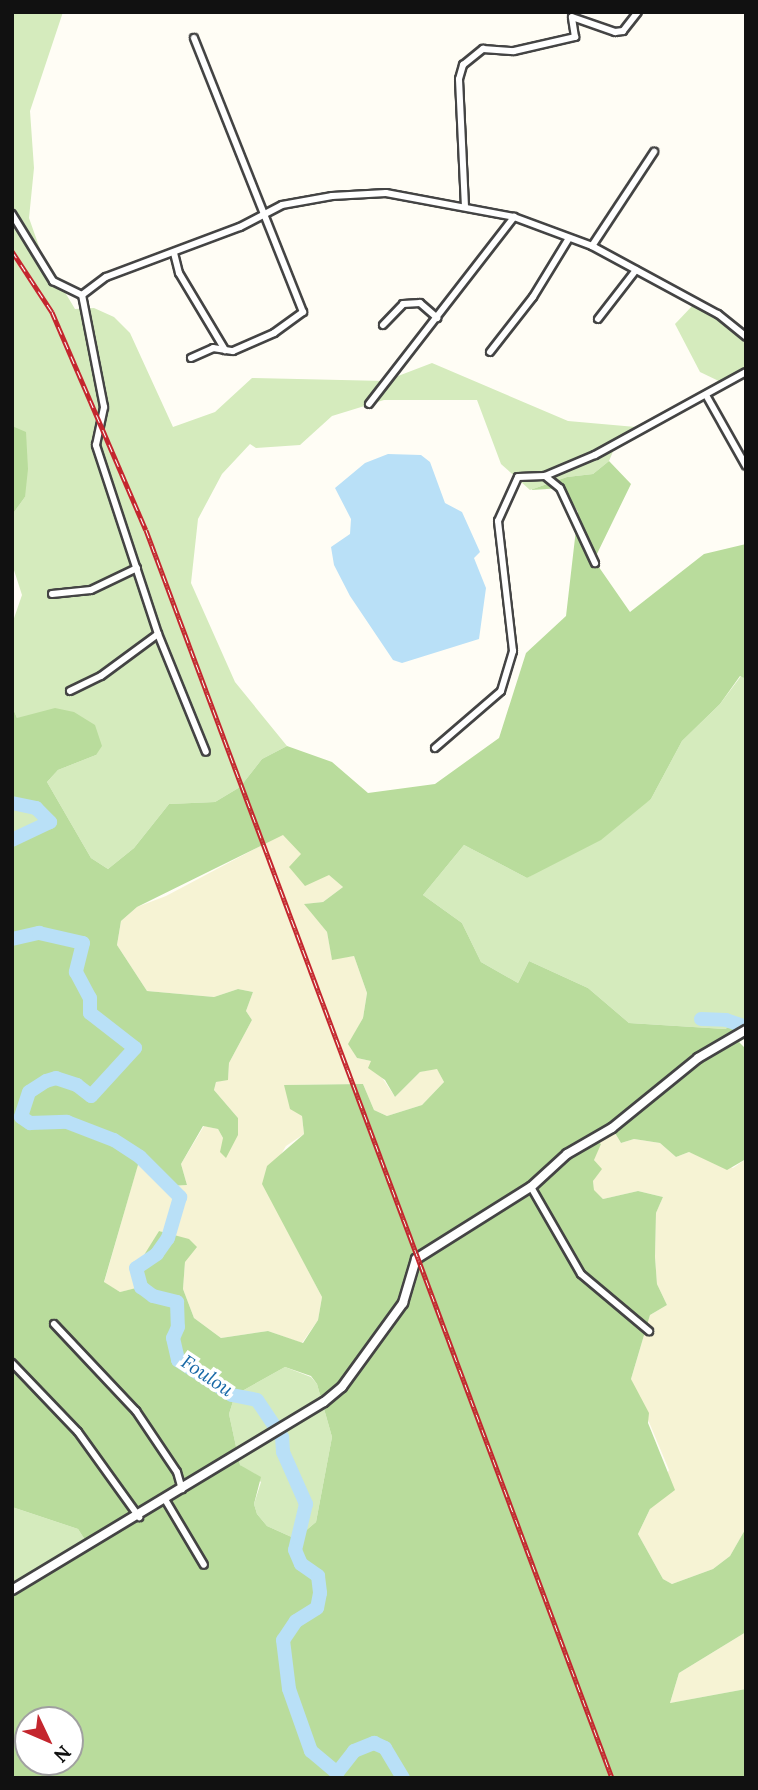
<!DOCTYPE html>
<html>
<head>
<meta charset="utf-8">
<style>
  body { margin:0 }
  #map { position:relative; width:758px; height:1790px; overflow:hidden; background:#fffdf5; font-family:Lora,serif }
  div>[style] { position:absolute }
  .farmland>* { inset:0; background:#f6f3d4 }
  .green>* { inset:0; background:#d5ebbd }
  .forest>* { inset:0; background:#b9dc9c }
  .water>* { inset:0; background:#b9e0f7 }
  .river>* { height:14px; margin:-7px; padding:0 7px; transform-origin:7px; border-radius:7px; background:#b9e0f7 }
  .roads { filter:drop-shadow(2px 0 #444) drop-shadow(-2px 0 #444) drop-shadow(0 2px #444) drop-shadow(0 -2px #444) }
  .minor>* { height:6px; margin:-3px; padding:0 3px; transform-origin:3px; border-radius:3px; background:#fff }
  .tertiary>* { height:8px; margin:-4px; padding:0 4px; transform-origin:4px; border-radius:4px; background:#fff }
  .rail>* { height:5px; margin-top:-2.5px; transform-origin:0; background:repeating-linear-gradient(90deg,#fff 0 8px,#c4262e 0 16px); box-sizing:border-box; border-block:2px solid #c4262e }
  span { translate:-50% -50%; white-space:nowrap; text-align:center; line-height:1.15; -webkit-text-stroke:7px #fff; paint-order:stroke }
  .water-label { font-size:19px; color:#1768a6; font-style:italic }
  .frame { position:absolute; inset:0; border:14px solid #111; pointer-events:none }
  .north { position:absolute; left:14px; top:1706px; width:70px; height:70px; box-sizing:border-box; background:#fff; border:2px solid #a0a0a0; border-radius:50%; rotate:134deg; font-size:19px; font-weight:700; line-height:28px; text-align:center; color:#111 }
  .north::after { content:''; display:block; margin:auto; width:24px; height:32px; background:#c4262e; clip-path:polygon(50% 0,100% 100%,50% 72%,0 100%) }
</style>
</head>
<body>
<div id="map">
  <div class="farmland">
    <div style="clip-path:polygon(283px 834px,343px 887px,323px 902px,305px 904px,327px 932px,332px 959px,354px 956px,367px 993px,363px 1018px,349px 1044px,357px 1058px,371px 1061px,395px 1097px,420px 1072px,437px 1068px,444px 1082px,422px 1105px,387px 1116px,374px 1110px,363px 1084px,284px 1085px,302px 1116px,304px 1134px,286px 1146px,263px 1184px,322px 1297px,318px 1320px,302px 1343px,268px 1331px,221px 1338px,194px 1318px,183px 1289px,185px 1262px,176px 1236px,159px 1231px,136px 1273px,141px 1287px,120px 1292px,104px 1283px,140px 1157px,170px 1186px,187px 1185px,181px 1164px,204px 1126px,218px 1129px,223px 1138px,238px 1118px,214px 1090px,216px 1082px,228px 1079px,229px 1063px,252px 1020px,246px 1011px,253px 992px,238px 989px,214px 997px,147px 991px,117px 945px,121px 921px,137px 907px,166px 896px)"></div>
    <div style="clip-path:polygon(612px 1128px,621px 1143px,634px 1139px,660px 1143px,676px 1157px,689px 1152px,733px 1168px,746px 1159px,746px 1528px,730px 1556px,713px 1569px,672px 1584px,663px 1579px,638px 1534px,669px 1470px,631px 1379px,650px 1315px,667px 1305px,657px 1284px,655px 1257px,656px 1213px,663px 1197px,638px 1191px,603px 1199px,594px 1191px,593px 1181px,601px 1169px,594px 1160px,592px 1139px)"></div>
    <div style="clip-path:polygon(746px 1632px,746px 1689px,670px 1703px,679px 1673px)"></div>
  </div>
  <div class="green">
    <div style="clip-path:polygon(12px 12px,63px 12px,30px 111px,34px 168px,29px 218px,41px 252px,75px 309px,94px 308px,114px 317px,130px 333px,173px 427px,215px 412px,252px 378px,385px 381px,432px 363px,568px 421px,647px 428px,617px 442px,609px 461px,593px 474px,567px 477px,530px 490px,501px 464px,477px 400px,384px 400px,332px 416px,300px 445px,256px 448px,250px 444px,222px 474px,198px 519px,191px 583px,235px 682px,287px 746px,262px 759px,240px 787px,215px 802px,169px 804px,134px 848px,108px 869px,91px 858px,47px 782px,58px 770px,96px 755px,17px 718px,12px 706px,12px 624px,22px 595px,12px 564px,12px 515px,25px 497px,12px 426px)"></div>
    <div style="clip-path:polygon(695px 303px,730px 323px,746px 345px,746px 372px,725px 384px,700px 372px,675px 324px)"></div>
    <div style="clip-path:polygon(741px 676px,746px 679px,746px 1018px,725px 1029px,629px 1023px,588px 988px,529px 961px,518px 983px,481px 962px,462px 923px,423px 895px,464px 845px,527px 878px,651px 799px,682px 741px,720px 704px)"></div>
    <div style="clip-path:polygon(12px 803px,36px 808px,50px 822px,12px 840px)"></div>
    <div style="clip-path:polygon(285px 1367px,311px 1377px,317px 1384px,332px 1437px,316px 1522px,296px 1539px,267px 1526px,257px 1514px,254px 1504px,261px 1482px,240px 1465px,229px 1414px,235px 1395px)"></div>
    <div style="clip-path:polygon(12px 1507px,78px 1529px,89px 1546px,12px 1590px)"></div>
  </div>
  <div class="forest">
    <div style="clip-path:polygon(12px 426px,26px 432px,28px 469px,25px 497px,12px 515px)"></div>
    <div style="clip-path:polygon(evenodd,609px 461px,631px 484px,594px 560px,630px 612px,704px 554px,746px 544px,746px 679px,740px 676px,720px 704px,682px 741px,651px 799px,601px 840px,527px 878px,464px 845px,423px 895px,462px 923px,481px 962px,518px 983px,529px 961px,588px 988px,629px 1023px,725px 1029px,746px 1018px,746px 1038px,739px 1042px,746px 1049px,746px 1159px,727px 1170px,689px 1152px,676px 1157px,660px 1143px,634px 1139px,621px 1143px,612px 1128px,593px 1139px,601px 1144px,594px 1160px,602px 1169px,593px 1181px,594px 1190px,603px 1199px,638px 1191px,663px 1197px,656px 1213px,655px 1257px,657px 1284px,667px 1305px,650px 1315px,631px 1379px,649px 1413px,648px 1423px,675px 1490px,650px 1509px,638px 1534px,663px 1579px,672px 1584px,713px 1569px,730px 1556px,746px 1528px,746px 1632px,679px 1673px,670px 1703px,746px 1689px,746px 1778px,12px 1778px,12px 1590px,89px 1546px,78px 1529px,12px 1507px,12px 840px,43px 829px,50px 822px,36px 808px,12px 803px,12px 706px,17px 718px,55px 708px,74px 712px,95px 725px,102px 746px,96px 755px,58px 770px,47px 782px,91px 858px,108px 869px,134px 848px,169px 804px,215px 802px,240px 787px,262px 759px,287px 746px,332px 762px,368px 793px,435px 784px,499px 738px,526px 653px,566px 616px,578px 512px,563px 488px,530px 490px,567px 477px,593px 474px,609px 461px,283px 835px,301px 854px,289px 867px,305px 886px,329px 875px,343px 887px,323px 902px,304px 904px,327px 932px,332px 960px,354px 956px,367px 993px,363px 1018px,348px 1044px,357px 1058px,371px 1061px,368px 1068px,385px 1080px,395px 1097px,420px 1072px,437px 1069px,444px 1082px,422px 1105px,387px 1116px,374px 1110px,363px 1084px,284px 1085px,290px 1109px,302px 1116px,304px 1134px,267px 1166px,262px 1184px,322px 1297px,318px 1320px,303px 1343px,268px 1331px,221px 1338px,194px 1318px,183px 1289px,185px 1262px,197px 1247px,189px 1239px,159px 1231px,136px 1268px,140px 1287px,120px 1292px,104px 1282px,140px 1158px,170px 1186px,187px 1185px,181px 1164px,203px 1126px,218px 1129px,223px 1138px,220px 1152px,226px 1158px,238px 1135px,238px 1118px,214px 1090px,216px 1082px,228px 1080px,229px 1063px,252px 1020px,246px 1011px,253px 992px,238px 989px,214px 997px,147px 991px,117px 945px,121px 921px,137px 907px,283px 835px,609px 461px,285px 1367px,311px 1376px,317px 1384px,332px 1437px,316px 1522px,296px 1539px,267px 1526px,257px 1514px,254px 1504px,261px 1477px,240px 1465px,229px 1414px,235px 1395px,285px 1367px,609px 461px,28px 1720px,70px 1720px,70px 1762px,28px 1762px,28px 1720px)"></div>
  </div>
  <div class="water">
    <div style="clip-path:polygon(388px 454px,421px 455px,430px 462px,445px 503px,462px 512px,480px 552px,474px 558px,486px 588px,479px 639px,402px 663px,393px 660px,350px 596px,334px 565px,331px 547px,350px 534px,351px 519px,335px 488px,365px 463px)"></div>
  </div>
  <div class="river">
    <div style="left:12px;top:803px;width:25px;rotate:12deg"></div>
    <div style="left:36px;top:808px;width:20px;rotate:45deg"></div>
    <div style="left:50px;top:822px;width:42px;rotate:154.7deg"></div>
    <div style="left:12px;top:939px;width:28px;rotate:-13deg"></div>
    <div style="left:39px;top:933px;width:45px;rotate:12.8deg"></div>
    <div style="left:83px;top:943px;width:30px;rotate:104deg"></div>
    <div style="left:76px;top:972px;width:30px;rotate:62deg"></div>
    <div style="left:90px;top:998px;width:15px;rotate:90deg"></div>
    <div style="left:90px;top:1013px;width:57px;rotate:37.9deg"></div>
    <div style="left:135px;top:1048px;width:65px;rotate:132.5deg"></div>
    <div style="left:91px;top:1096px;width:18px;rotate:-142deg"></div>
    <div style="left:77px;top:1085px;width:22px;rotate:-162deg"></div>
    <div style="left:56px;top:1078px;width:10px;rotate:163deg"></div>
    <div style="left:46px;top:1081px;width:20px;rotate:147deg"></div>
    <div style="left:29px;top:1092px;width:26px;rotate:108deg"></div>
    <div style="left:21px;top:1117px;width:11px;rotate:34deg"></div>
    <div style="left:30px;top:1123px;width:37px;rotate:-2deg"></div>
    <div style="left:67px;top:1122px;width:50px;rotate:21deg"></div>
    <div style="left:114px;top:1140px;width:31px;rotate:33deg"></div>
    <div style="left:140px;top:1157px;width:57px;rotate:45deg"></div>
    <div style="left:180px;top:1197px;width:43px;rotate:106.3deg"></div>
    <div style="left:168px;top:1238px;width:19px;rotate:125deg"></div>
    <div style="left:157px;top:1254px;width:25px;rotate:146deg"></div>
    <div style="left:136px;top:1268px;width:20px;rotate:75deg"></div>
    <div style="left:141px;top:1287px;width:15px;rotate:37deg"></div>
    <div style="left:153px;top:1296px;width:25px;rotate:14deg"></div>
    <div style="left:177px;top:1302px;width:25px;rotate:88deg"></div>
    <div style="left:178px;top:1327px;width:12px;rotate:114deg"></div>
    <div style="left:173px;top:1338px;width:23px;rotate:77deg"></div>
    <div style="left:178px;top:1360px;width:64px;rotate:32.9deg"></div>
    <div style="left:232px;top:1395px;width:25px;rotate:11deg"></div>
    <div style="left:257px;top:1400px;width:45px;rotate:56deg"></div>
    <div style="left:282px;top:1437px;width:15px;rotate:86deg"></div>
    <div style="left:283px;top:1452px;width:57px;rotate:66.1deg"></div>
    <div style="left:306px;top:1504px;width:47px;rotate:103.4deg"></div>
    <div style="left:295px;top:1550px;width:15px;rotate:67deg"></div>
    <div style="left:301px;top:1564px;width:21px;rotate:35deg"></div>
    <div style="left:318px;top:1576px;width:17px;rotate:83deg"></div>
    <div style="left:320px;top:1593px;width:15px;rotate:101deg"></div>
    <div style="left:317px;top:1608px;width:25px;rotate:148deg"></div>
    <div style="left:296px;top:1621px;width:23px;rotate:124deg"></div>
    <div style="left:283px;top:1640px;width:49px;rotate:83deg"></div>
    <div style="left:289px;top:1689px;width:66px;rotate:70.5deg"></div>
    <div style="left:311px;top:1751px;width:34px;rotate:40deg"></div>
    <div style="left:337px;top:1773px;width:28px;rotate:-52deg"></div>
    <div style="left:354px;top:1751px;width:22px;rotate:-22deg"></div>
    <div style="left:374px;top:1743px;width:12px;rotate:24deg"></div>
    <div style="left:385px;top:1748px;width:35px;rotate:59deg"></div>
    <div style="left:701px;top:1019px;width:25px;rotate:2deg"></div>
    <div style="left:726px;top:1020px;width:21px;rotate:19deg"></div>
  </div>
  <div class="roads">
    <div class="minor">
      <div style="left:465px;top:207px;width:128px;rotate:-92.7deg"></div>
      <div style="left:459px;top:79px;width:15px;rotate:-74deg"></div>
      <div style="left:463px;top:65px;width:26px;rotate:-39deg"></div>
      <div style="left:483px;top:49px;width:31px;rotate:4deg"></div>
      <div style="left:514px;top:51px;width:63px;rotate:-12.9deg"></div>
      <div style="left:575px;top:37px;width:20px;rotate:-99deg"></div>
      <div style="left:572px;top:17px;width:46px;rotate:19.2deg"></div>
      <div style="left:615px;top:32px;width:8px;rotate:-7deg"></div>
      <div style="left:623px;top:31px;width:24px;rotate:-52deg"></div>
      <div style="left:12px;top:214px;width:79px;rotate:58.5deg"></div>
      <div style="left:53px;top:281px;width:32px;rotate:26deg"></div>
      <div style="left:592px;top:246px;width:113px;rotate:-56.6deg"></div>
      <div style="left:174px;top:253px;width:21px;rotate:76deg"></div>
      <div style="left:179px;top:273px;width:90px;rotate:59.1deg"></div>
      <div style="left:82px;top:295px;width:30px;rotate:-37deg"></div>
      <div style="left:106px;top:277px;width:143px;rotate:-20.5deg"></div>
      <div style="left:240px;top:227px;width:47px;rotate:-27.6deg"></div>
      <div style="left:282px;top:205px;width:51px;rotate:-10.2deg"></div>
      <div style="left:332px;top:196px;width:54px;rotate:-3.2deg"></div>
      <div style="left:386px;top:193px;width:130px;rotate:10.6deg"></div>
      <div style="left:514px;top:217px;width:83px;rotate:20.4deg"></div>
      <div style="left:592px;top:246px;width:143px;rotate:28.4deg"></div>
      <div style="left:718px;top:314px;width:36px;rotate:39deg"></div>
      <div style="left:598px;top:319px;width:62px;rotate:-52.2deg"></div>
      <div style="left:383px;top:325px;width:29px;rotate:-46deg"></div>
      <div style="left:403px;top:304px;width:17px;rotate:-3deg"></div>
      <div style="left:420px;top:303px;width:23px;rotate:41deg"></div>
      <div style="left:490px;top:352px;width:70px;rotate:-52deg"></div>
      <div style="left:533px;top:297px;width:69px;rotate:-58.6deg"></div>
      <div style="left:191px;top:358px;width:24px;rotate:-24deg"></div>
      <div style="left:213px;top:348px;width:20px;rotate:9deg"></div>
      <div style="left:233px;top:351px;width:45px;rotate:-23.7deg"></div>
      <div style="left:274px;top:333px;width:36px;rotate:-36deg"></div>
      <div style="left:303px;top:312px;width:295px;rotate:-111.7deg"></div>
      <div style="left:706px;top:395px;width:81px;rotate:60.6deg"></div>
      <div style="left:369px;top:404px;width:237px;rotate:-52.2deg"></div>
      <div style="left:545px;top:476px;width:19px;rotate:39deg"></div>
      <div style="left:560px;top:488px;width:83px;rotate:65deg"></div>
      <div style="left:52px;top:594px;width:39px;rotate:-6deg"></div>
      <div style="left:91px;top:590px;width:51px;rotate:-25.6deg"></div>
      <div style="left:158px;top:634px;width:127px;rotate:67.9deg"></div>
      <div style="left:70px;top:691px;width:34px;rotate:-26deg"></div>
      <div style="left:101px;top:676px;width:71px;rotate:-36.4deg"></div>
      <div style="left:158px;top:634px;width:199px;rotate:-108.2deg"></div>
      <div style="left:96px;top:445px;width:39px;rotate:-78deg"></div>
      <div style="left:104px;top:407px;width:114px;rotate:-101.1deg"></div>
      <div style="left:435px;top:748px;width:87px;rotate:-40.8deg"></div>
      <div style="left:501px;top:691px;width:42px;rotate:-73.3deg"></div>
      <div style="left:513px;top:651px;width:131px;rotate:-96.6deg"></div>
      <div style="left:498px;top:521px;width:48px;rotate:-65.6deg"></div>
      <div style="left:518px;top:477px;width:27px;rotate:-2deg"></div>
      <div style="left:545px;top:476px;width:54px;rotate:-22.8deg"></div>
      <div style="left:595px;top:455px;width:172px;rotate:-28.8deg"></div>
      <div style="left:531px;top:1187px;width:100px;rotate:60.1deg"></div>
      <div style="left:581px;top:1274px;width:89px;rotate:40deg"></div>
      <div style="left:54px;top:1324px;width:120px;rotate:46.7deg"></div>
      <div style="left:136px;top:1411px;width:73px;rotate:56.1deg"></div>
      <div style="left:177px;top:1472px;width:18px;rotate:74deg"></div>
      <div style="left:12px;top:1363px;width:95px;rotate:46.3deg"></div>
      <div style="left:78px;top:1432px;width:105px;rotate:54.3deg"></div>
      <div style="left:166px;top:1501px;width:74px;rotate:59.3deg"></div>
    </div>
    <div class="tertiary">
      <div style="left:12px;top:1590px;width:364px;rotate:-31.1deg"></div>
      <div style="left:324px;top:1402px;width:23px;rotate:-40deg"></div>
      <div style="left:342px;top:1387px;width:104px;rotate:-54deg"></div>
      <div style="left:403px;top:1303px;width:46px;rotate:-73.5deg"></div>
      <div style="left:416px;top:1259px;width:136px;rotate:-32.1deg"></div>
      <div style="left:531px;top:1187px;width:49px;rotate:-42.5deg"></div>
      <div style="left:567px;top:1154px;width:52px;rotate:-30deg"></div>
      <div style="left:612px;top:1128px;width:111px;rotate:-39.1deg"></div>
      <div style="left:698px;top:1058px;width:56px;rotate:-30.3deg"></div>
    </div>
  </div>
  <div class="rail">
    <div style="left:12px;top:251px;width:73px;rotate:56.7deg"></div>
    <div style="left:52px;top:312px;width:237px;rotate:66.7deg"></div>
    <div style="left:146px;top:530px;width:1332px;rotate:69.52deg"></div>
  </div>
  <div class="water-label">
    <span style="left:207px;top:1376px;rotate:34deg">Foulou</span>
  </div>
  <div class="frame"></div>
  <div class="north">N</div>
</div>
</body>
</html>
